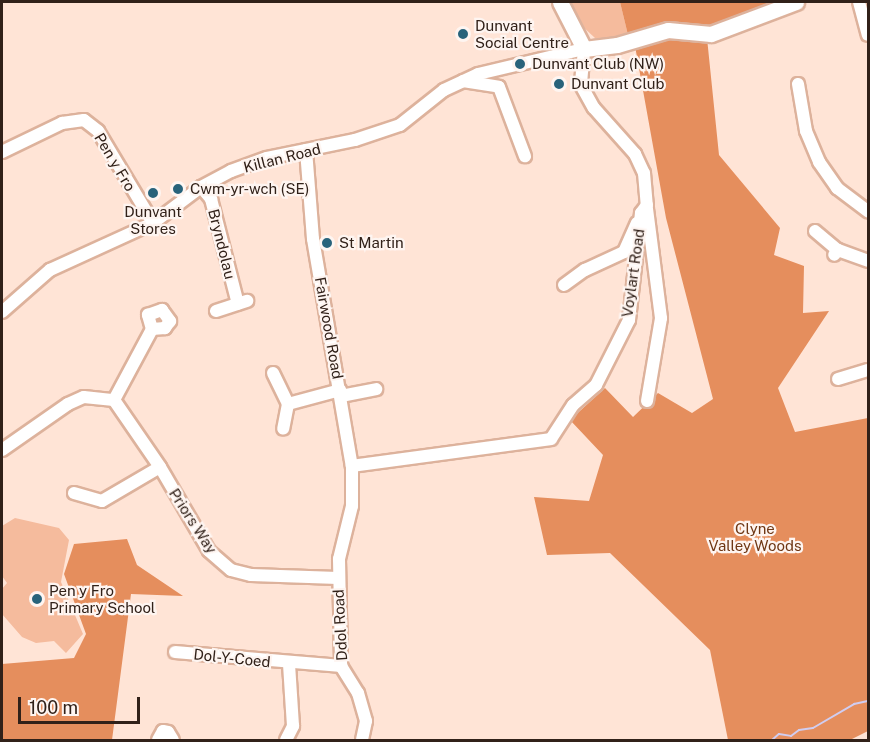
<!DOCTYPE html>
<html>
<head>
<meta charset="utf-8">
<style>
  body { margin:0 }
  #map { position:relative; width:870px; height:742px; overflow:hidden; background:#ffe4d6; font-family:"Public Sans",sans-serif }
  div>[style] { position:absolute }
  .green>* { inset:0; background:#f5bb9d }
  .forest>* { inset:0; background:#e58e5d }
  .stream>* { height:2px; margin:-1px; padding:0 1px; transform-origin:1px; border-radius:1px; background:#d0cdf1 }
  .roads { filter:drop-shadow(2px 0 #ddb29c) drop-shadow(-2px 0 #ddb29c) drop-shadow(0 2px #ddb29c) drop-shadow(0 -2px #ddb29c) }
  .minor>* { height:12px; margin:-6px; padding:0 6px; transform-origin:6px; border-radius:6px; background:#fff }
  .major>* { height:15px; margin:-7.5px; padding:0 7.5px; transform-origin:7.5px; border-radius:7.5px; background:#fff }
  .dots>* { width:16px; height:16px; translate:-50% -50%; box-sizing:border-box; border:3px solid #fef5f1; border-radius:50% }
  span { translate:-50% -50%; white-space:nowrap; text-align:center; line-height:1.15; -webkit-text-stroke:4.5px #fef5f1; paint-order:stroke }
  .poi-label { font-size:15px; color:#312119 }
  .left { translate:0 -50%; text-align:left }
  .street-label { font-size:15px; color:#312119 }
  .park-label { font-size:15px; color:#6f3714 }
  .frame { position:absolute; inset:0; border:3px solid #312119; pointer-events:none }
  .scale { position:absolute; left:18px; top:697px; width:122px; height:27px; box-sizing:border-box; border:3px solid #312119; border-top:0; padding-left:8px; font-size:18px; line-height:21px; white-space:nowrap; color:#312119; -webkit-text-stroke:4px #fef5f1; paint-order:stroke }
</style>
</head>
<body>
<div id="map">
  <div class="green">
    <div style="clip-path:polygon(568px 2px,620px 2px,628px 35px,613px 40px,595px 38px,581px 25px)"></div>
    <div style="clip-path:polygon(15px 518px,59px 528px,69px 540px,61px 582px,83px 634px,66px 653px,54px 641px,36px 643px,22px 637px,2px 614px,2px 589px,7px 583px,2px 576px,2px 526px)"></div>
  </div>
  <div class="forest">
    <div style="clip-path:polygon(620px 2px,779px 2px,707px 38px,719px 155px,780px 228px,774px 255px,804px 266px,803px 313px,829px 311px,778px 388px,795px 432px,868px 418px,868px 731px,850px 740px,728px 740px,710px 650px,610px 553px,547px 555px,534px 497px,589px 501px,603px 455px,570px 420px,605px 388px,633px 417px,658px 393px,692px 413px,713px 399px,666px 218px,635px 46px,628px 35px)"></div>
    <div style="clip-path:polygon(127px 539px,137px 565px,183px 596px,131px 594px,112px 740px,2px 740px,2px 664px,74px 658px,86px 634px,64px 574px,74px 544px)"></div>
  </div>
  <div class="stream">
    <div style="left:772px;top:740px;width:9px;rotate:-41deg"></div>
    <div style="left:779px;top:734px;width:12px;rotate:9deg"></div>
    <div style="left:791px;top:736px;width:10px;rotate:-37deg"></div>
    <div style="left:799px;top:730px;width:14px;rotate:-8deg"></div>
    <div style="left:813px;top:728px;width:48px;rotate:-30.3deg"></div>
    <div style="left:854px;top:704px;width:14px;rotate:-12deg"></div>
  </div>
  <div class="roads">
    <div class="minor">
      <div style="left:859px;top:2px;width:34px;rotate:75deg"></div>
      <div style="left:463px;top:81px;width:36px;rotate:9deg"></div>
      <div style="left:499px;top:87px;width:74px;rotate:69.4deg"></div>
      <div style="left:798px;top:84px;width:48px;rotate:80.3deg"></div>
      <div style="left:806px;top:131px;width:34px;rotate:67deg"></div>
      <div style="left:819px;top:162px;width:32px;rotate:55deg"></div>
      <div style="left:837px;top:188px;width:39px;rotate:37deg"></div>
      <div style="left:306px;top:150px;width:89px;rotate:85.5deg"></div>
      <div style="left:313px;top:239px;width:230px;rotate:80.3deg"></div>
      <div style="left:352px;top:466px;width:40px;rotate:90deg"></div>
      <div style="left:352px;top:506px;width:55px;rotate:103.8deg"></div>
      <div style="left:339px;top:559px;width:107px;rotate:88.9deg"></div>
      <div style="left:341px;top:666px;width:32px;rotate:58deg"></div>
      <div style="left:358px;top:693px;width:29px;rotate:74deg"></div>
      <div style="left:366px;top:721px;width:19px;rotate:102deg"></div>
      <div style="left:2px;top:152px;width:67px;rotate:-25.8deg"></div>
      <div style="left:62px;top:123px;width:22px;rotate:-8deg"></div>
      <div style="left:84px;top:120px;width:18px;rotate:38deg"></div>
      <div style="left:98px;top:131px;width:107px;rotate:59.1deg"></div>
      <div style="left:201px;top:187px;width:16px;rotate:50deg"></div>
      <div style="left:211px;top:199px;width:108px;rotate:75.6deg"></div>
      <div style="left:815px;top:231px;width:30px;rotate:40deg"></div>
      <div style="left:838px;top:250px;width:6px;rotate:129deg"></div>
      <div style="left:838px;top:250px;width:32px;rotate:20deg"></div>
      <div style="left:564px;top:285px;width:26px;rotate:-36deg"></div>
      <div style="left:585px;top:270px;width:43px;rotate:-24.8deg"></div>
      <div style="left:624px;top:252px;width:32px;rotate:-66deg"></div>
      <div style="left:216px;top:311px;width:33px;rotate:-18deg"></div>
      <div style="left:2px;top:312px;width:64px;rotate:-41.2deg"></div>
      <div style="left:50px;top:270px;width:113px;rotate:-24.5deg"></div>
      <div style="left:153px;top:223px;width:60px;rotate:-36.9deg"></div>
      <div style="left:201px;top:187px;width:34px;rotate:-28deg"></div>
      <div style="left:231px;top:171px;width:38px;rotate:-20deg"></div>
      <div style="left:267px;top:158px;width:90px;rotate:-11.6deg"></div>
      <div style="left:355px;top:140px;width:47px;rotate:-18.4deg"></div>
      <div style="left:400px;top:125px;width:56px;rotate:-38.5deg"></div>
      <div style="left:444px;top:90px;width:38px;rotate:-25deg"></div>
      <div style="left:478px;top:74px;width:109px;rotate:-13.3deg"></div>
      <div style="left:584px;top:49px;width:36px;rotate:95deg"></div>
      <div style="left:581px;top:85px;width:26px;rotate:61deg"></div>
      <div style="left:594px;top:108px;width:62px;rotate:48.3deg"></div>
      <div style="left:635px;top:154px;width:21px;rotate:65deg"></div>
      <div style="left:644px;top:173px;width:32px;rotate:85deg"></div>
      <div style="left:647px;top:205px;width:10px;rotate:127deg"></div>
      <div style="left:641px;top:213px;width:108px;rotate:96.4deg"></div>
      <div style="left:629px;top:320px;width:73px;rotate:116.9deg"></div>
      <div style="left:596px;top:385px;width:30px;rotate:139deg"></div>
      <div style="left:573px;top:405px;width:40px;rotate:122.9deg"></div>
      <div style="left:551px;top:439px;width:201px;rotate:172.3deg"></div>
      <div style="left:273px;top:373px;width:34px;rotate:64deg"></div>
      <div style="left:288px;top:404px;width:25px;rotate:101deg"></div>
      <div style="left:838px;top:379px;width:31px;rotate:-17deg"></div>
      <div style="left:341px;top:396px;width:36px;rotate:-11deg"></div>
      <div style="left:114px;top:400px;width:81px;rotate:-61.8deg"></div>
      <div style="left:152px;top:329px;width:15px;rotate:-106deg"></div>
      <div style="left:148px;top:315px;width:15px;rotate:-20deg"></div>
      <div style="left:162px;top:310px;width:14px;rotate:54deg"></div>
      <div style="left:170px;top:321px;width:9px;rotate:126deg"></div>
      <div style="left:165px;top:328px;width:13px;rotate:176deg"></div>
      <div style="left:647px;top:401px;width:84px;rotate:-80.4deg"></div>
      <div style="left:661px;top:318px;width:110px;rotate:-97.3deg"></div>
      <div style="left:288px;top:404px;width:54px;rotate:-15.1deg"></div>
      <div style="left:2px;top:450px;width:80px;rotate:-34.9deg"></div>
      <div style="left:68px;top:404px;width:17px;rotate:-24deg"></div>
      <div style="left:84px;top:397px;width:30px;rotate:6deg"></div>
      <div style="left:114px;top:400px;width:81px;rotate:55.5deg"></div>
      <div style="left:160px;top:467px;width:97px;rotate:59.7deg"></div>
      <div style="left:209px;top:551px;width:29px;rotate:41deg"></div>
      <div style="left:231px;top:570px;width:21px;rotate:14deg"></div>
      <div style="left:251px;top:575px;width:87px;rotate:2deg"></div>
      <div style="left:74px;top:493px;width:29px;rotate:16deg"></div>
      <div style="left:102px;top:501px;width:67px;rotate:-30.4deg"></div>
      <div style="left:175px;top:652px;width:167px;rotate:4.8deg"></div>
      <div style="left:158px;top:740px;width:10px;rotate:-61deg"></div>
      <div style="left:163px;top:731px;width:5px;rotate:11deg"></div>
      <div style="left:168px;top:732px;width:9px;rotate:58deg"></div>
      <div style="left:286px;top:740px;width:16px;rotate:-63deg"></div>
      <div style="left:293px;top:726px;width:62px;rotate:-93.7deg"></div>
    </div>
    <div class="major">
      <div style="left:560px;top:2px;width:53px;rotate:62.9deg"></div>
      <div style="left:584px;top:49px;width:33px;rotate:-7deg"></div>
      <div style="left:617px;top:45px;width:53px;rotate:-16.4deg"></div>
      <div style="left:668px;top:30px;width:43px;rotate:5.3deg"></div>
      <div style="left:711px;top:34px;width:91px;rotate:-20.6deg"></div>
    </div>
  </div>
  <div class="dots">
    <div style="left:463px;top:34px;background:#28637b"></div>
    <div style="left:520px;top:64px;background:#28637b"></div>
    <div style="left:559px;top:84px;background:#28637b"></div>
    <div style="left:178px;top:189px;background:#28637b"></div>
    <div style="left:153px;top:193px;background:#28637b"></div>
    <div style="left:327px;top:243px;background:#28637b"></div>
    <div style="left:37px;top:599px;background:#28637b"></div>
  </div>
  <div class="poi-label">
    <span class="left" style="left:475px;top:34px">Dunvant<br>Social Centre</span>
    <span class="left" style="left:532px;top:64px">Dunvant Club (NW)</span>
    <span class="left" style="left:571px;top:84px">Dunvant Club</span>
    <span class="left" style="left:190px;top:189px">Cwm-yr-wch (SE)</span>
    <span style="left:153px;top:220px">Dunvant<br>Stores</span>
    <span class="left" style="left:339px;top:243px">St Martin</span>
    <span class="left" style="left:49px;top:599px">Pen y Fro<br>Primary School</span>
  </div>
  <div class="street-label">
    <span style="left:282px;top:158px;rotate:-14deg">Killan Road</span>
    <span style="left:115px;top:162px;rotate:59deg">Pen y Fro</span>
    <span style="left:222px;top:244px;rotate:76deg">Bryndolau</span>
    <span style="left:633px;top:273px;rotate:-82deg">Voylart Road</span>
    <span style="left:329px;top:328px;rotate:80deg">Fairwood Road</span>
    <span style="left:193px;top:521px;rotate:57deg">Priors Way</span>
    <span style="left:340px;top:625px;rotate:-93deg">Ddol Road</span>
    <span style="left:232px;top:658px;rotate:6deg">Dol-Y-Coed</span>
  </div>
  <div class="park-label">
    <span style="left:755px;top:537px">Clyne<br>Valley Woods</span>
  </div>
  <div class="frame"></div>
  <div class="scale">100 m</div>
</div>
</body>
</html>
